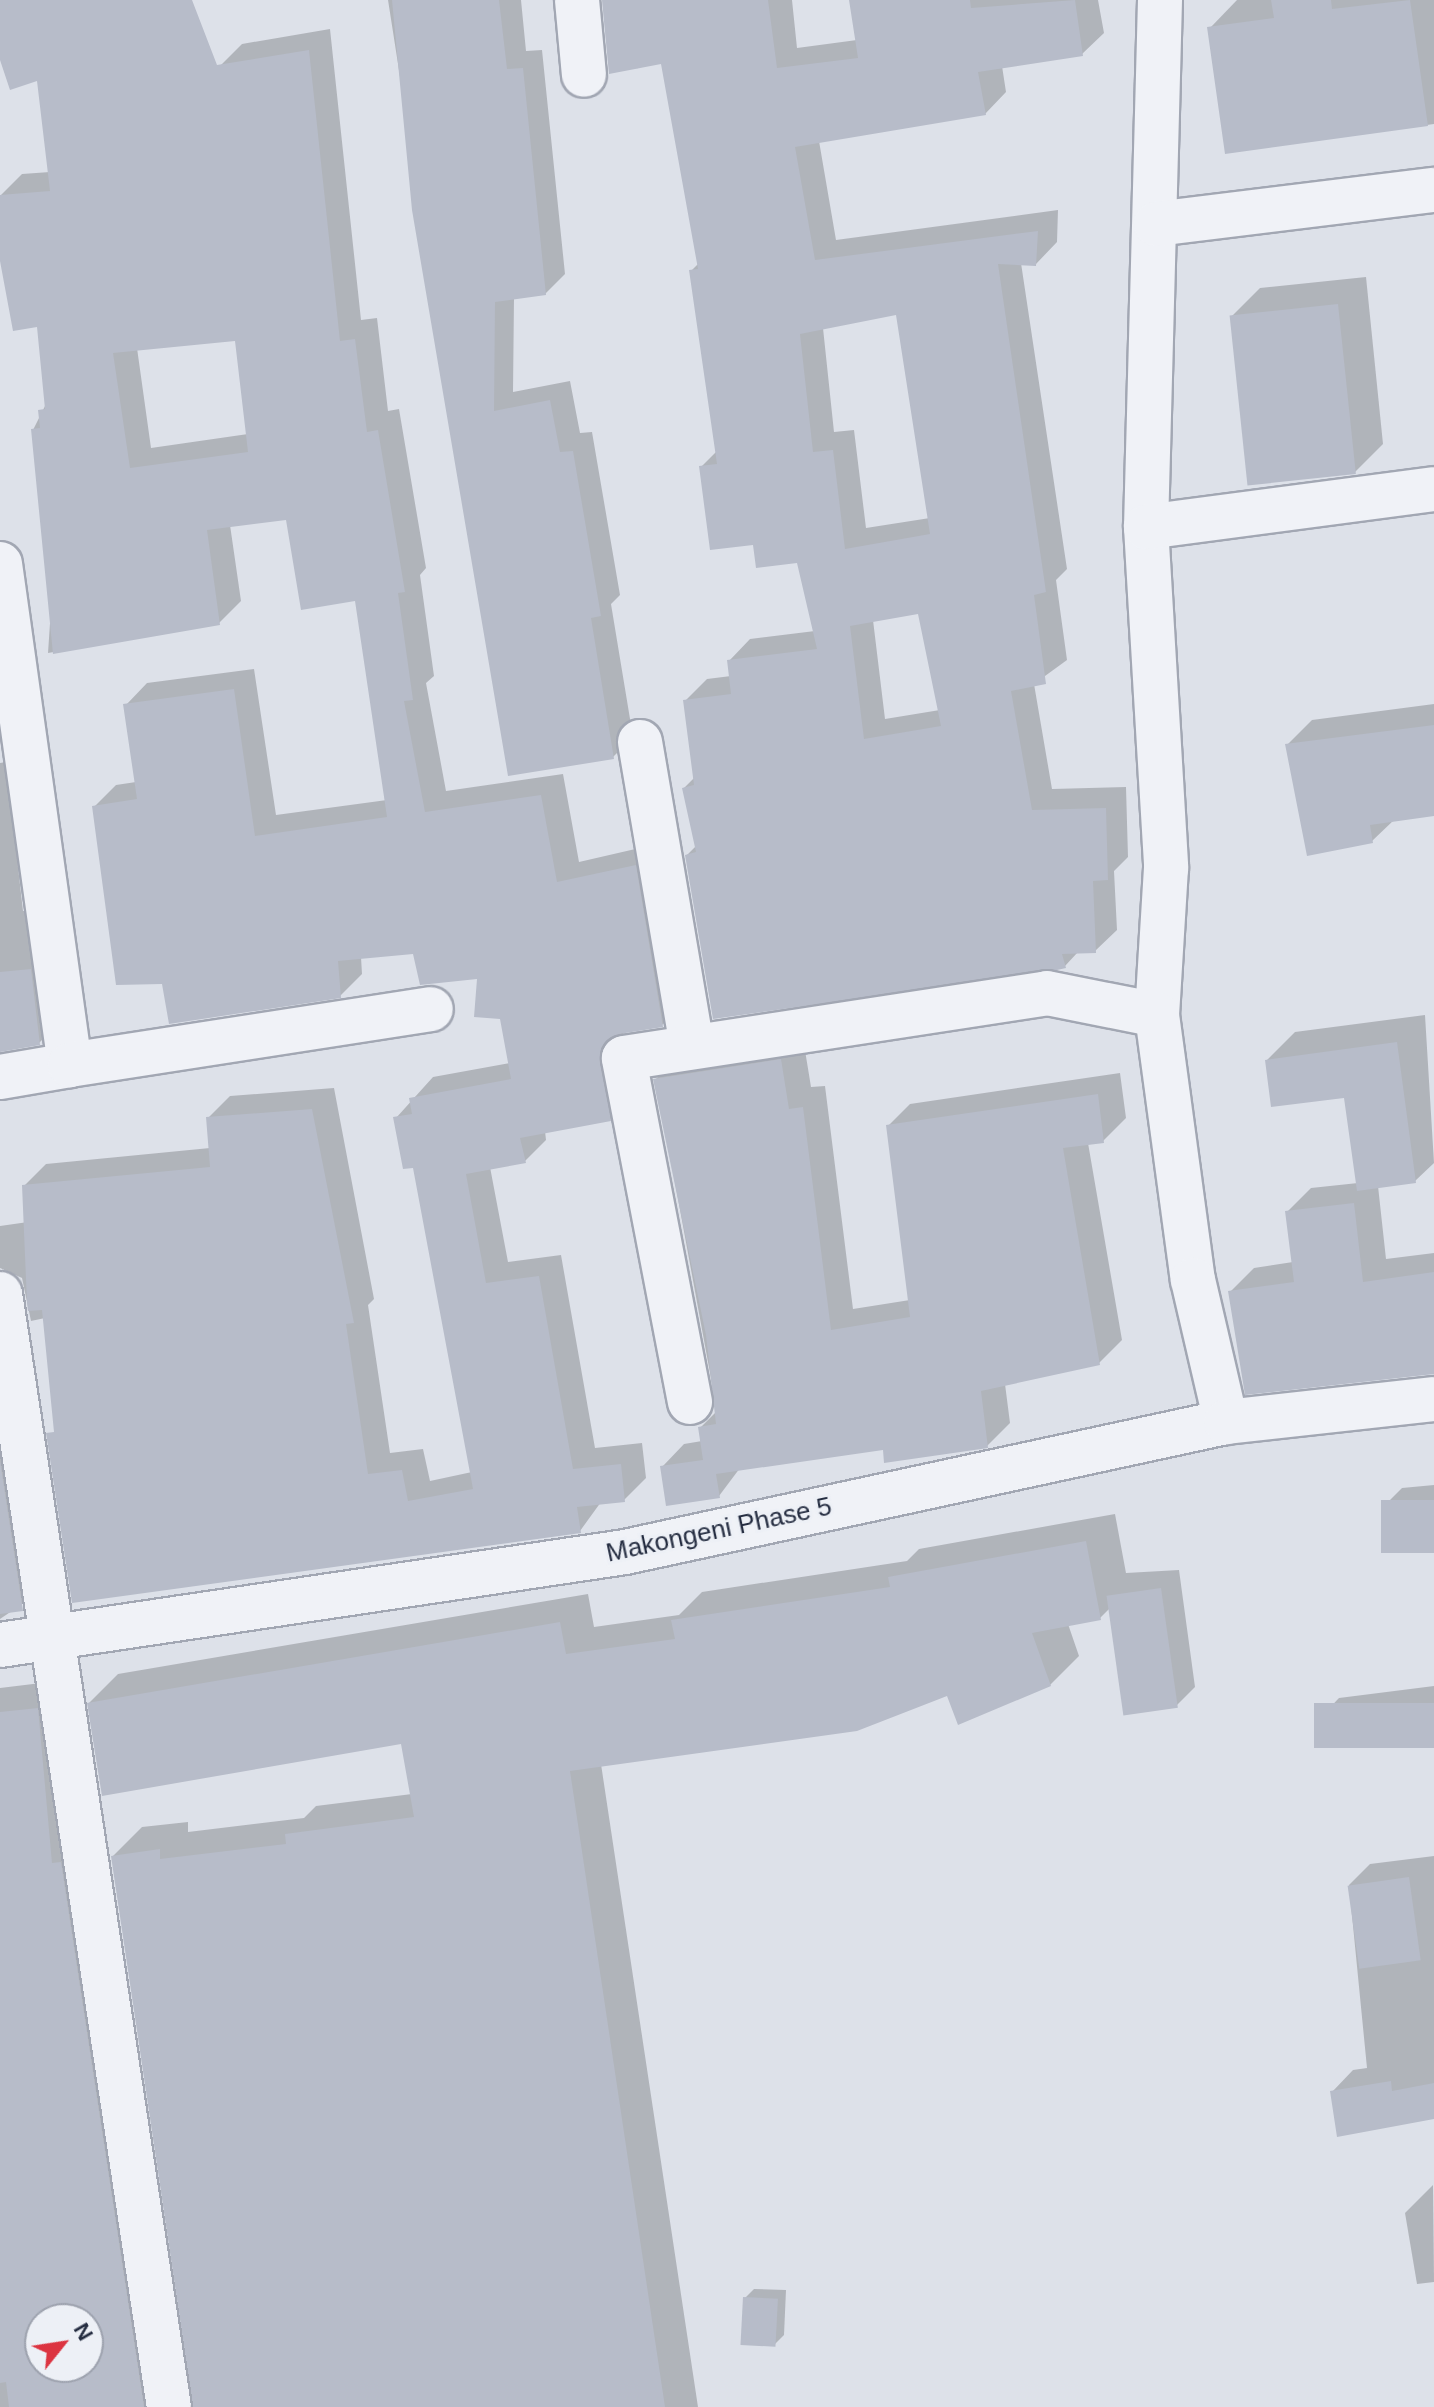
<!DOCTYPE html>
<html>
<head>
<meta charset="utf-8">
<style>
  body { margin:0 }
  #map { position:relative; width:1434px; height:2407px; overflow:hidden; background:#dde1e9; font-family:Helvetica,sans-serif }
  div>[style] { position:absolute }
  .shadow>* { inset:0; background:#0003 }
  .building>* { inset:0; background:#b7bcc9; transform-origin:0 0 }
  .roads { filter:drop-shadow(2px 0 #a2a7b3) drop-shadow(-2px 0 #a2a7b3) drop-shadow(0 2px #a2a7b3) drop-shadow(0 -2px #a2a7b3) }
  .minor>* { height:44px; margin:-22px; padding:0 22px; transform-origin:22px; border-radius:22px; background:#f0f2f7 }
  span { translate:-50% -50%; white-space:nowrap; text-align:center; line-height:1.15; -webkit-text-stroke:6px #edf0f6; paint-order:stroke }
  .street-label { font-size:26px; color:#252d41 }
  .north { position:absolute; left:24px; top:2303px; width:80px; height:80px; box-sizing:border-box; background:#edf0f6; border:2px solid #9da2ae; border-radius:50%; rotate:60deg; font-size:22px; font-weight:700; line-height:32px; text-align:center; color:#252d41 }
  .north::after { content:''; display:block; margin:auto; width:28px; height:36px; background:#dc3441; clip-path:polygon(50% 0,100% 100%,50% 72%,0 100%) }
</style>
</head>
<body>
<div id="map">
  <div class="shadow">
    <div style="clip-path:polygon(evenodd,0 0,167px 0,197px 181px,220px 66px,242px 44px,330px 29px,361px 320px,377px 318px,388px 411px,399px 409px,426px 568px,420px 575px,434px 676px,426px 683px,446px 791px,563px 774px,579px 862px,657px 844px,684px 1003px,662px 1025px,623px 1031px,632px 1098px,610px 1120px,545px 1131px,546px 1140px,525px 1161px,490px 1167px,508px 1262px,561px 1255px,595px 1448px,642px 1443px,646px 1478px,624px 1500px,601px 1502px,580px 1531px,74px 1601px,45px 1318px,31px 1321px,22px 1278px,0 1268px,0 1226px,28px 1222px,24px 1186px,46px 1164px,210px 1148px,208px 1118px,230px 1096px,334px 1088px,374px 1299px,368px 1305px,390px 1453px,423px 1449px,430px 1481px,472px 1472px,415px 1166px,396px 1118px,433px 1077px,510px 1063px,502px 1018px,479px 976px,414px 952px,361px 957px,362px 974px,340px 996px,164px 982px,94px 807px,116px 785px,136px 782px,126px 705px,147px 683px,254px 669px,276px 815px,387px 800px,356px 599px,287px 518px,230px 525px,241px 601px,219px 623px,48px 653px,53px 578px,33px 430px,46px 404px,39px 324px,0 252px,0 196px,22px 174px,50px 172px,38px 79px,0 54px,0 0,237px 338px,248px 434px,151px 448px,137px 348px,237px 338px)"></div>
    <div style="clip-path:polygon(388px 0,521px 0,526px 51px,542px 50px,565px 274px,545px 294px,514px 298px,513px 392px,570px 381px,580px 433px,592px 432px,620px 595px,611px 604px,633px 737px,613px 757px,509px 774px)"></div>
    <div style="clip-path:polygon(evenodd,604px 0,792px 0,797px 48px,857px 40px,851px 0,1098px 0,1104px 33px,1082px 54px,1002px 66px,1006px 92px,985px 114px,819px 141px,836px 240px,1058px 210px,1057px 242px,1036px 264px,1021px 263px,1067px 569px,1056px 580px,1067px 660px,1034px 684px,1052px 789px,1126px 787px,1128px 857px,1114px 871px,1117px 930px,1095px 951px,1078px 952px,1065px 966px,687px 855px,696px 846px,684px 788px,695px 777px,685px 701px,707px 679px,731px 676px,729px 661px,750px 639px,815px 631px,799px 561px,755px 543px,701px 467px,718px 450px,691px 271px,699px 263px,663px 62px,604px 0,898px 313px,930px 518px,866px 528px,854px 430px,834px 432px,823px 328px,898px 313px,604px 0,919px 612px,940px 710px,885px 719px,873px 620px,919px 612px)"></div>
    <div style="clip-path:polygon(1237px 0,1434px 0,1434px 124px,1227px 152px,1210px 28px)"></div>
    <div style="clip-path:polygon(1366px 277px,1383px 444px,1355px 472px,1232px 316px,1260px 288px)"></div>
    <div style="clip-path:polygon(1434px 704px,1434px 814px,1394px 820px,1372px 841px,1287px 745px,1312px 720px)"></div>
    <div style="clip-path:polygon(6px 762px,23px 911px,48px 910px,61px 1021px,39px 1043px,0 1050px,0 763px)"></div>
    <div style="clip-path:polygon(1425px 1015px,1434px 1163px,1415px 1181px,1378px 1186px,1386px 1259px,1434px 1253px,1434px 1374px,1230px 1292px,1254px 1268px,1293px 1262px,1287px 1212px,1311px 1188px,1358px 1183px,1346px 1096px,1267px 1060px,1295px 1032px)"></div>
    <div style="clip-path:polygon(803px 1038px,811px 1087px,825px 1086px,853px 1309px,910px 1300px,888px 1126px,910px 1104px,1120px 1073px,1126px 1118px,1103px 1141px,1088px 1143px,1122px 1340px,1099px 1363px,1005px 1384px,1010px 1423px,987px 1446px,885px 1448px,740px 1468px,719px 1496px,662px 1467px,684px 1444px,702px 1441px,700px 1428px,717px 1411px,656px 1079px,678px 1057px)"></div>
    <div style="clip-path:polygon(0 1352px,37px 1594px,0 1619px)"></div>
    <div style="clip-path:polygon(1434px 1485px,1434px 1551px,1383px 1507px,1402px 1488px)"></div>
    <div style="clip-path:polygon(evenodd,1115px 1514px,1126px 1573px,1179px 1570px,1195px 1687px,1176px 1706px,1110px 1608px,1100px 1618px,1068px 1624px,1079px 1656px,1050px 1685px,948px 1693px,601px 1764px,698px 2407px,0 2407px,0 1688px,66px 1680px,188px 2402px,195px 2401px,113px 1856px,142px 1827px,188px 1822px,188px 1832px,304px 1818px,316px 1806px,412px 1794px,403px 1741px,89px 1703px,118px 1674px,588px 1594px,594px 1627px,679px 1615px,702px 1592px,907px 1561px,919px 1549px,1115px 1514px,40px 2319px,88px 2319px,88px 2367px,40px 2367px,40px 2319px)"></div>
    <div style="clip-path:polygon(1434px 1686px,1434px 1746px,1318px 1720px,1339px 1698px)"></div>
    <div style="clip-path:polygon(1434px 1856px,1434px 2117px,1332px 2092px,1353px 2070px,1367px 2068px,1349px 1885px,1370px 1864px)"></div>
    <div style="clip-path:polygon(1433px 2185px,1434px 2282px,1417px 2284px,1405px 2213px)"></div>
    <div style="clip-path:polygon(754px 2289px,786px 2290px,784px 2335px,775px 2344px,745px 2298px)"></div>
  </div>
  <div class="building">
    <div style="clip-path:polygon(evenodd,0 0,192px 0,217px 65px,309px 50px,340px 341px,355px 339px,367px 432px,378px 430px,405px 592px,398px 593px,413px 700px,404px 701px,425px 812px,541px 795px,557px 882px,636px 865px,663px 1027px,619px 1034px,601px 1049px,611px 1121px,520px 1138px,526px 1163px,466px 1174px,486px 1283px,539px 1276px,573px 1469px,621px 1464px,625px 1502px,577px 1507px,581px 1533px,72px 1603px,46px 1433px,54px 1432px,42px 1310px,28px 1311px,27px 1302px,22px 1185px,210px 1167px,206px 1117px,312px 1109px,354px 1323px,346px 1324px,368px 1474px,402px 1470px,408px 1501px,473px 1489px,413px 1168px,403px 1169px,393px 1117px,412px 1114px,409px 1098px,511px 1079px,500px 1019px,474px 1017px,477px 979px,420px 985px,413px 954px,338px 961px,341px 998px,169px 1024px,162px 984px,116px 985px,92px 806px,137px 799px,123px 704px,234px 689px,255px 836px,387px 817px,355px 601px,301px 610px,286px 520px,207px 530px,220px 625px,53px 654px,31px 429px,40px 428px,38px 410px,45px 409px,37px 327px,13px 331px,0 261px,0 195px,50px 191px,37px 81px,10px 90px,0 60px,0 0,235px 341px,248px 452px,130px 468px,113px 353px,235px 341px)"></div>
    <div style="clip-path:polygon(392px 0,499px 0,507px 69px,523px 68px,546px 295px,495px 302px,494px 411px,550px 400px,560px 452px,573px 451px,601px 616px,591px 618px,614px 759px,508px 776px,412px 210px)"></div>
    <div style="clip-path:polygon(evenodd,602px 0,768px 0,777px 68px,858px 58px,849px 0,970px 0,971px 8px,1075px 0,1083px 56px,978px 72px,986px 115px,795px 147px,815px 260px,1038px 231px,1036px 266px,998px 264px,1046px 592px,1034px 595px,1046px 684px,1011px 691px,1032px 810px,1106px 808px,1108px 880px,1093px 881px,1096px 953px,1062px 954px,1066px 968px,1057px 970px,713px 1019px,685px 855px,696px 852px,682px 788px,694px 785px,683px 700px,731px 694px,727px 660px,817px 649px,797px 563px,756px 568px,753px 545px,710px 550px,699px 466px,717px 464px,689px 270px,698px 269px,661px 64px,609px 74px,602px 0,896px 315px,930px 534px,845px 549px,833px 450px,813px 452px,800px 334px,896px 315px,602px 0,918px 614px,941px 726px,864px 739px,850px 626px,918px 614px)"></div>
    <div style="clip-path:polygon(1271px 0,1331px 0,1332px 9px,1410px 0,1428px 126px,1225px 154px,1207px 27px,1274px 18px)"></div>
    <div style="left:1338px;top:304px;width:171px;height:109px;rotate:84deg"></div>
    <div style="clip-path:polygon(1434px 725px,1434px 816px,1370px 825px,1373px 843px,1307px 856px,1285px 744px)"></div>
    <div style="clip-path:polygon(31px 969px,40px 1045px,0 1052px,0 972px)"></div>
    <div style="clip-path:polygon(1397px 1042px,1416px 1183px,1357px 1191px,1344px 1098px,1271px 1107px,1265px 1060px)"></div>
    <div style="clip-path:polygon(781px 1059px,789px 1109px,803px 1107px,831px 1330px,910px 1317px,886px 1125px,1098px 1094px,1104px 1143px,1063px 1148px,1100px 1365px,981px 1391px,988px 1448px,884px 1463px,883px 1450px,716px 1474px,720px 1498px,666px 1506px,660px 1466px,703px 1460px,698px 1427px,716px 1424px,706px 1335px,653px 1079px)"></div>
    <div style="clip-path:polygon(1354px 1203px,1363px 1282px,1434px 1272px,1434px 1374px,1245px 1395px,1228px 1291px,1294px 1282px,1285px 1211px)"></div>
    <div style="clip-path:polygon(0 1461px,23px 1611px,0 1614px)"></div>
    <div style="left:1434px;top:1500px;width:53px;height:53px;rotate:90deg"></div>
    <div style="clip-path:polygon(1086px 1541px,1101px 1620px,1032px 1633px,1051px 1686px,958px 1725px,947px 1696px,857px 1731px,570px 1771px,665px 2407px,193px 2407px,111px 1856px,160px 1849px,160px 1859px,286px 1844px,285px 1834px,414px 1817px,401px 1744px,102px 1796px,87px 1703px,560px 1622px,566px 1654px,675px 1639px,671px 1620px,890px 1587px,888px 1577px)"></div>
    <div style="left:1161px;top:1588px;width:121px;height:55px;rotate:82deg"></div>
    <div style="left:1434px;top:1703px;width:45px;height:120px;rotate:90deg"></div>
    <div style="clip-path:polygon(evenodd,38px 1708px,52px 1863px,61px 1862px,144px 2407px,9px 2407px,6px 2382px,0 2383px,0 1712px,38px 1708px,40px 2319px,88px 2319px,88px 2367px,40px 2367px,40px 2319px)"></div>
    <div style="left:1409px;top:1877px;width:84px;height:62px;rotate:82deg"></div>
    <div style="clip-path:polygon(1391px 2081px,1392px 2091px,1434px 2083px,1434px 2119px,1337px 2137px,1330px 2091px)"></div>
    <div style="left:743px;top:2297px;width:35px;height:48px;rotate:3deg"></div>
  </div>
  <div class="roads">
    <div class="minor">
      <div style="left:577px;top:0;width:75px;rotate:84.7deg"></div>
      <div style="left:1160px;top:0;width:527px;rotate:91.52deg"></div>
      <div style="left:1146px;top:527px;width:342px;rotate:86.6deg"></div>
      <div style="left:1166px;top:868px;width:147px;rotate:93.5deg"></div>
      <div style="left:1157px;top:1015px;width:267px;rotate:82.3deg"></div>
      <div style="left:1193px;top:1280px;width:146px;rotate:76.9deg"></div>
      <div style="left:1156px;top:224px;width:280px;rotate:-7deg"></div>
      <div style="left:1146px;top:527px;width:290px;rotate:-7.5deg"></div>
      <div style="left:0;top:564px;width:506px;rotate:82.05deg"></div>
      <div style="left:70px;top:1065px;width:71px;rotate:170.3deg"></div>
      <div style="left:640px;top:742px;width:309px;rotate:80.3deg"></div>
      <div style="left:70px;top:1065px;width:365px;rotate:-8.8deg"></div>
      <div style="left:0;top:1294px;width:1126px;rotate:81.37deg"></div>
      <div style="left:690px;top:1402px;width:350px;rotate:-100.9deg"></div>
      <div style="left:624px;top:1058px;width:428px;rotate:-8.7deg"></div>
      <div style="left:1047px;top:993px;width:112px;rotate:11.3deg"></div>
      <div style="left:0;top:1645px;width:632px;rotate:-8.46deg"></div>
      <div style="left:625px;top:1552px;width:615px;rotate:-12.21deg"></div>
      <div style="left:1226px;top:1422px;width:209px;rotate:-6.3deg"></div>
    </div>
  </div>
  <div class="street-label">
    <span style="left:719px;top:1530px;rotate:-12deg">Makongeni Phase 5</span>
  </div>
  <div class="north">N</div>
</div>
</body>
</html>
